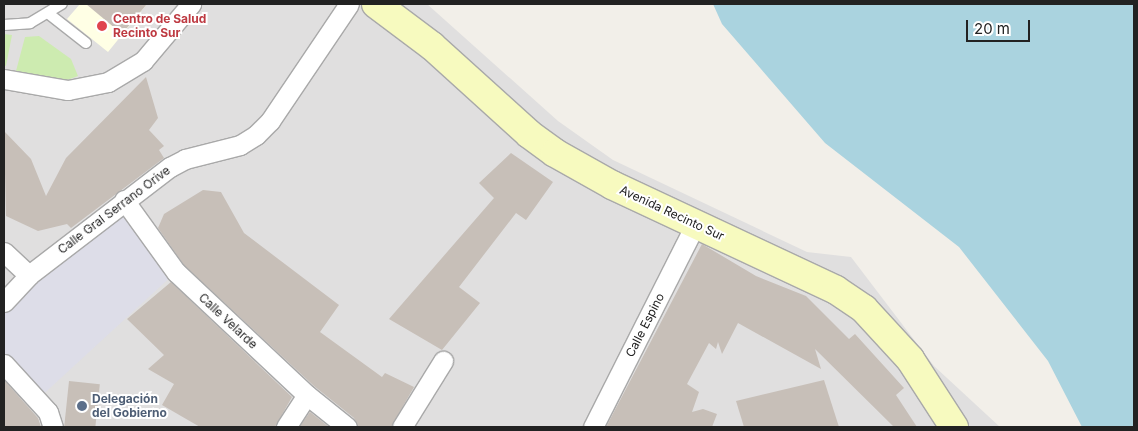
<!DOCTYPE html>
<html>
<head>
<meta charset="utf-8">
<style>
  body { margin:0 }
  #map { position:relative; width:1138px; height:431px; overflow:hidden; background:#f2efe9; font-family:Inter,sans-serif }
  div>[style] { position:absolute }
  .residential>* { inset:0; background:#e0dfdf }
  .education>* { inset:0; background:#ffffe5 }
  .grass>* { inset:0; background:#cdebb0 }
  .plaza>* { inset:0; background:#dddde8 }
  .water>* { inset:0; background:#aad3df }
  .building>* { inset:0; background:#c7bfb8; transform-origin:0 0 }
  .roads { filter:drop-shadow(1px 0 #a9a9a9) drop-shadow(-1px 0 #a9a9a9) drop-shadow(0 1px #a9a9a9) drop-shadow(0 -1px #a9a9a9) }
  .lane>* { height:10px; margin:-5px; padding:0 5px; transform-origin:5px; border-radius:5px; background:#fff }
  .street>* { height:19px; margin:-9.5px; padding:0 9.5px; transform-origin:9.5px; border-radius:9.5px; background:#fff }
  .secondary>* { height:28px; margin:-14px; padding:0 14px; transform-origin:14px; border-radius:14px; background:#f7fabf }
  .dots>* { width:14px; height:14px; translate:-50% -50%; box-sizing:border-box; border:2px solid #fff; border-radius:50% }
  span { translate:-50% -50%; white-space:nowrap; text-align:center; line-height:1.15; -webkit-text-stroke:4px #fff; paint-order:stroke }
  .health-label { font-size:12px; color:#be3a42; font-weight:700 }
  .left { translate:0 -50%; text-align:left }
  .street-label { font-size:12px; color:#222 }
  .service-label { font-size:12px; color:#4e5e75; font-weight:700 }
  .frame { position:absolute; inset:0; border:5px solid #222; pointer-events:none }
  .scale { position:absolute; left:966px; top:20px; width:64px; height:22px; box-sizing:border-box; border:2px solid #222; border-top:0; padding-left:6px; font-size:15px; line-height:18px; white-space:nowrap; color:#222; -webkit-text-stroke:4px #fff; paint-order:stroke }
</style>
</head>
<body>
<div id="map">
  <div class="residential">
    <div style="clip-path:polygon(4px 4px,427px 4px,558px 121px,613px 160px,807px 252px,851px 257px,934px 366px,1000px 427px,4px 427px)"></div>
  </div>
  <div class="education">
    <div style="clip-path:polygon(80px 4px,147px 4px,108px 52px,67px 19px)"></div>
  </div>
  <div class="grass">
    <div style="clip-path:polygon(4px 34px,12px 35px,6px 66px,4px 65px)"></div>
    <div style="clip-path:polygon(39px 36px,71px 59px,78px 76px,59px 83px,16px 71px,25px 37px)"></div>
  </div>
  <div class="plaza">
    <div style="clip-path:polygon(124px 200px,176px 272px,37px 400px,4px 364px,4px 302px)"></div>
  </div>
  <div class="water">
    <div style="clip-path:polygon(713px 4px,1134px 4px,1134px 427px,1082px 427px,1048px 361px,959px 247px,825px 143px,722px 24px)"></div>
  </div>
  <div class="building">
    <div style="clip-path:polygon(86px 4px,147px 4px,122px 34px)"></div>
    <div style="clip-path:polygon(146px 77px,158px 118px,149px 130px,164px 146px,159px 150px,164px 158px,71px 228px,67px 224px,38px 231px,6px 216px,4px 131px,31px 159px,46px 196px,66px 158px)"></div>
    <div style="clip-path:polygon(511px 153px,553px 182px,526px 220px,516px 213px,459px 287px,480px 303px,442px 350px,389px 319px,494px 198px,479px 183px)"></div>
    <div style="clip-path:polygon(203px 190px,221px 192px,244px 233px,339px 305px,320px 332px,382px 377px,385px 373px,414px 387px,391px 427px,358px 427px,354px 418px,314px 386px,184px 265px,158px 228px,164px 214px)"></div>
    <div style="clip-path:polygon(702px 244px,756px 276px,806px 296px,849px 339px,855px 334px,904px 388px,896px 395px,917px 427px,894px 427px,815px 349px,821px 369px,738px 323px,722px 354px,718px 342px,716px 349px,709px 343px,687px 384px,699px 392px,692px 412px,703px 409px,717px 414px,712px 427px,606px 427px)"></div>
    <div style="clip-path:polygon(171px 282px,292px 397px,275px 427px,200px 427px,162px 405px,174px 384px,148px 369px,164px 355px,127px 319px)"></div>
    <div style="clip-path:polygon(4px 380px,38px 418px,41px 427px,4px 427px)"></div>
    <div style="clip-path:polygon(824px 380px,839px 427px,744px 427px,736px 401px)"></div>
    <div style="left:69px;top:381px;width:31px;height:46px;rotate:6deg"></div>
    <div style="clip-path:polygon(310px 412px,329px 427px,299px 427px)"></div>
  </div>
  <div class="roads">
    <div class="lane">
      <div style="left:49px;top:14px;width:47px;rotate:38.1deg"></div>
      <div style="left:4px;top:25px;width:26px;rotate:-4deg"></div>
      <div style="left:30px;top:23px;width:37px;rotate:-31deg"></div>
    </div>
    <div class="street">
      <div style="left:4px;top:79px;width:65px;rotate:9.8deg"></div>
      <div style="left:68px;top:90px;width:41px;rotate:-11.3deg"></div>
      <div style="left:108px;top:82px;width:41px;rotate:-31deg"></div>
      <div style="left:143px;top:61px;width:75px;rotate:-49.9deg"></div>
      <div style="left:124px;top:200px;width:89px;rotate:54.2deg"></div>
      <div style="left:176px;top:272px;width:180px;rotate:43.2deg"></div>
      <div style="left:307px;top:395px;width:51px;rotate:38.7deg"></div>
      <div style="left:4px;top:252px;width:34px;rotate:43deg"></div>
      <div style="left:4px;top:302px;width:37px;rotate:-47deg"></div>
      <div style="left:29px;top:275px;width:178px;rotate:-37.5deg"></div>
      <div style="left:170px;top:167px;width:17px;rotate:-28deg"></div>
      <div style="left:185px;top:159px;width:57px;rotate:-14.3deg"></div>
      <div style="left:240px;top:145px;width:19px;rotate:-32deg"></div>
      <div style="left:256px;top:135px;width:20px;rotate:-45deg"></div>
      <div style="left:270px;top:121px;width:141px;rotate:-56deg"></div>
      <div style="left:4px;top:364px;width:65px;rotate:47.5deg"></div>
      <div style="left:48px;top:412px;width:16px;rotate:72deg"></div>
      <div style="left:286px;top:427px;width:38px;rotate:-57deg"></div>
      <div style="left:402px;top:427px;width:78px;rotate:-58.2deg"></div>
      <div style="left:593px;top:427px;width:229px;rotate:-63.2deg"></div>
    </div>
    <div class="secondary">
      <div style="left:376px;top:4px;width:70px;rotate:36.9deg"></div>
      <div style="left:432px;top:46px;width:131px;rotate:42.2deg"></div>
      <div style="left:529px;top:134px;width:32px;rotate:36deg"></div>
      <div style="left:555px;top:153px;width:65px;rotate:29.3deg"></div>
      <div style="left:612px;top:185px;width:247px;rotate:25.1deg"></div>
      <div style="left:836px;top:290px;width:34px;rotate:34deg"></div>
      <div style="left:864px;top:309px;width:68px;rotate:47.4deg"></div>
      <div style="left:910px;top:359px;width:81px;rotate:57.1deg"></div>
    </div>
  </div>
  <div class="dots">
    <div style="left:102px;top:26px;background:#e0444e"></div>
    <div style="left:82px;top:406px;background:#5c6f8a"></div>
  </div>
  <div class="health-label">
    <span class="left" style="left:113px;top:26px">Centro de Salud<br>Recinto Sur</span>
  </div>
  <div class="street-label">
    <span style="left:114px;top:210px;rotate:-37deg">Calle Gral Serrano Orive</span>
    <span style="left:672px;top:213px;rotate:25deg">Avenida Recinto Sur</span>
    <span style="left:228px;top:321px;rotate:43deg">Calle Velarde</span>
    <span style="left:645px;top:325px;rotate:-63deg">Calle Espino</span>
  </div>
  <div class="service-label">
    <span class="left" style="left:92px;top:406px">Delegación<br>del Gobierno</span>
  </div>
  <div class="frame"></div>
  <div class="scale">20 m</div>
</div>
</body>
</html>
